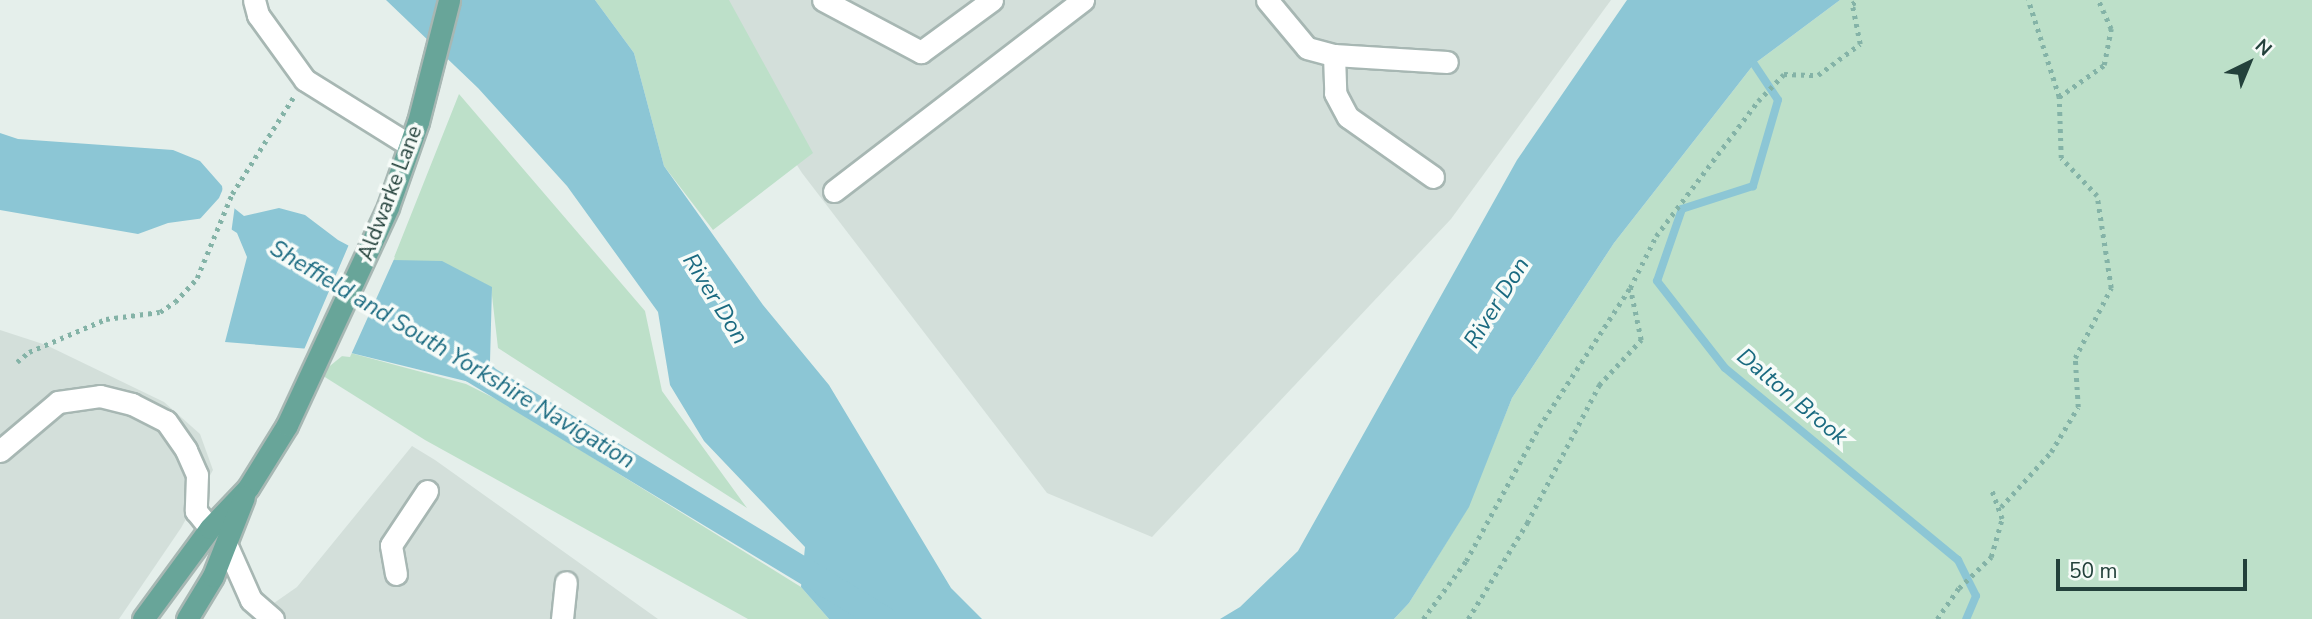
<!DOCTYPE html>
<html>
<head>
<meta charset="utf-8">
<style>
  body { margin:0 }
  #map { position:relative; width:2312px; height:619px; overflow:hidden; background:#e5efeb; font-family:"Nunito Sans",sans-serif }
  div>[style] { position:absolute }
  .built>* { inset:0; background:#d3dfda }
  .green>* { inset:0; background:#bde0c9 }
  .water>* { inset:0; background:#8cc6d5 }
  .pier>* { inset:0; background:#e5efeb }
  .stream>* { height:8px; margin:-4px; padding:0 4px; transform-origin:4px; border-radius:4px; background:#8cc6d5 }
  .canal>* { height:26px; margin:-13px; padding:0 13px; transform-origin:13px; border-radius:13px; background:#8cc6d5 }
  .path>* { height:4.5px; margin-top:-2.25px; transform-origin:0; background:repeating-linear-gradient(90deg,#84b3a7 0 3.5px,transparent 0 8.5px) }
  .roads { filter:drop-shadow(2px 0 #a7b7b3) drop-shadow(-2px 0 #a7b7b3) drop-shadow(0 2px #a7b7b3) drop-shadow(0 -2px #a7b7b3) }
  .minor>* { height:21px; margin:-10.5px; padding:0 10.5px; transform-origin:10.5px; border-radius:10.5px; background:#fff }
  .major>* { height:21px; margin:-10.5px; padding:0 10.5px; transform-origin:10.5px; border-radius:10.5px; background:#68a599 }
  span { translate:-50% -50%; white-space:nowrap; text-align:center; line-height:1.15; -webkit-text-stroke:7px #f6fbf8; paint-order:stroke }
  .street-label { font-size:21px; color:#23413b }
  .water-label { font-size:23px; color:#1a6a80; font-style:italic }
  .north { position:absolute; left:2214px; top:28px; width:70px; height:70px; -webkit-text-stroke:5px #f6fbf8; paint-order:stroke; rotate:43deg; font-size:19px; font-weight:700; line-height:28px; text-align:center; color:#23413b }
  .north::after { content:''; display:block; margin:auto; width:24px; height:32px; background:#23413b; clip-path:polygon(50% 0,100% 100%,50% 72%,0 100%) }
  .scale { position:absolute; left:2056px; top:559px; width:191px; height:32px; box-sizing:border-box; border:4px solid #23413b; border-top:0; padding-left:9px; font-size:21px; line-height:24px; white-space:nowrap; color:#23413b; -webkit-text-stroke:5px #f6fbf8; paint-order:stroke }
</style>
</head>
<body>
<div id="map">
  <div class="built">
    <div style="clip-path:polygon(691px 0,1611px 0,1451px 219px,1152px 537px,1047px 493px,802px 173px)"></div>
    <div style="clip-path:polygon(0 330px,46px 345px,164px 402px,200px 434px,213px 470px,181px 528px,119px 619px,0 619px)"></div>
    <div style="clip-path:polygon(412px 446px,435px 460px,658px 619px,251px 619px,297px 587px)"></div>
  </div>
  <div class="green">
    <div style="clip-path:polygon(595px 0,729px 0,813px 153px,713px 230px,664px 166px,634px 53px)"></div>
    <div style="clip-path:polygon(1840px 0,2312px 0,2312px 619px,1394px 619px,1409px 603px,1467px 509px,1512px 398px,1614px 243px,1754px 64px)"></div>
    <div style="clip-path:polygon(459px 94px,645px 311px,662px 391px,747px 508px,498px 348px,491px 287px,393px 260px)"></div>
    <div style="clip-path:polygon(347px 352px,466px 384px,508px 405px,801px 587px,829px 619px,748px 619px,425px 440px,320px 374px)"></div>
  </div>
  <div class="water">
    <div style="clip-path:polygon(386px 0,595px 0,634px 53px,664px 166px,763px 305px,829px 385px,951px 588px,982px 619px,829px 619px,801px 587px,805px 547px,704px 441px,670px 385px,658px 312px,567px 186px,478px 88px)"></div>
    <div style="clip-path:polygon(1627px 0,1840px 0,1754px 64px,1614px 243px,1512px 398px,1469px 507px,1409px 603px,1394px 619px,1220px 619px,1240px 607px,1298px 551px,1517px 160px)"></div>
    <div style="clip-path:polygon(0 133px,18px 139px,173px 150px,200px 161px,222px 186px,224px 200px,244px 216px,279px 208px,305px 215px,338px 240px,385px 265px,393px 260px,442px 261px,492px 287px,490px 362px,501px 376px,494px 388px,347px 352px,225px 342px,247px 257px,237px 233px,212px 217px,168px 223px,138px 234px,0 210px)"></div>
  </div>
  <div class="pier">
    <div style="clip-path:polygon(225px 184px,227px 198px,235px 205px,231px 234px,211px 221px,199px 220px,219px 198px)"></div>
    <div style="clip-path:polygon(350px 242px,385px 261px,395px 257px,350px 357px,303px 352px)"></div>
  </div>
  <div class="stream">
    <div style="left:1754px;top:64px;width:43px;rotate:56.3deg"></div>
    <div style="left:1778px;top:100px;width:90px;rotate:106.2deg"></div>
    <div style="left:1753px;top:186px;width:75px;rotate:162.1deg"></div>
    <div style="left:1682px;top:209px;width:76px;rotate:109.1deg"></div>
    <div style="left:1657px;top:281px;width:110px;rotate:52deg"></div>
    <div style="left:1725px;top:368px;width:302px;rotate:39.5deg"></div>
    <div style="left:1958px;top:560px;width:40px;rotate:63.4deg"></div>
    <div style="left:1976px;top:596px;width:25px;rotate:113deg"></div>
  </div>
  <div class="canal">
    <div style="left:466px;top:366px;width:488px;rotate:31.2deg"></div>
  </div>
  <div class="path">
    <div style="left:2059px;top:97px;width:55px;rotate:-35.4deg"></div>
    <div style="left:2104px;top:65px;width:37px;rotate:-79deg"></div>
    <div style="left:2111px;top:29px;width:32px;rotate:-114deg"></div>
    <div style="left:17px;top:362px;width:16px;rotate:-40deg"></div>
    <div style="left:29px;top:352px;width:84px;rotate:-23.2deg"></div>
    <div style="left:106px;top:319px;width:54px;rotate:-7.4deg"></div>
    <div style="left:160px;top:312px;width:18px;rotate:-34deg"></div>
    <div style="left:175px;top:302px;width:33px;rotate:-47deg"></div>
    <div style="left:197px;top:278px;width:91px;rotate:-67.4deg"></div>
    <div style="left:232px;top:194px;width:114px;rotate:-57.6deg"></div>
    <div style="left:2001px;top:507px;width:74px;rotate:-47.7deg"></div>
    <div style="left:2051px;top:452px;width:52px;rotate:-59deg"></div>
    <div style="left:2078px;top:407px;width:49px;rotate:-93.5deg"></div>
    <div style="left:2075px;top:358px;width:79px;rotate:-62.8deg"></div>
    <div style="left:2111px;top:288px;width:93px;rotate:-98.7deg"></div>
    <div style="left:2097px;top:196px;width:52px;rotate:-133.5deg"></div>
    <div style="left:2061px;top:158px;width:61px;rotate:-91.9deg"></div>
    <div style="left:2059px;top:97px;width:102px;rotate:-107.7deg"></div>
    <div style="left:1423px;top:619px;width:72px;rotate:-53.4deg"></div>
    <div style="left:1466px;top:561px;width:153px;rotate:-61.4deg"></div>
    <div style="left:1539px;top:427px;width:166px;rotate:-56.8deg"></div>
    <div style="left:1630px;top:288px;width:58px;rotate:-63.4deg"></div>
    <div style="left:1656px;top:236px;width:169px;rotate:-52.9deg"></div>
    <div style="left:1758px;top:101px;width:37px;rotate:-46deg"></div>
    <div style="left:1784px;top:74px;width:34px;rotate:2deg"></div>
    <div style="left:1818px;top:75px;width:52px;rotate:-36.4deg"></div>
    <div style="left:1860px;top:44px;width:41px;rotate:-101.3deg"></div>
    <div style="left:1852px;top:4px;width:8px;rotate:-30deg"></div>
    <div style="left:1468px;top:619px;width:113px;rotate:-58.4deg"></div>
    <div style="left:1527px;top:523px;width:156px;rotate:-62.4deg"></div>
    <div style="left:1599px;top:385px;width:62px;rotate:-47deg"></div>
    <div style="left:1641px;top:340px;width:53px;rotate:-101.9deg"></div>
    <div style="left:1937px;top:619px;width:38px;rotate:-55deg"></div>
    <div style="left:1959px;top:588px;width:45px;rotate:-44.1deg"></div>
    <div style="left:1991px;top:557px;width:40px;rotate:-74deg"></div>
    <div style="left:2002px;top:519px;width:30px;rotate:-110deg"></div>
  </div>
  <div class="roads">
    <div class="minor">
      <div style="left:254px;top:0;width:16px;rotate:75deg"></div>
      <div style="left:258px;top:15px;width:80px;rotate:54.1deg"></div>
      <div style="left:305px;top:80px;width:121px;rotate:31.9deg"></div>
      <div style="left:823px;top:0;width:111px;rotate:28deg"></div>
      <div style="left:921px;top:52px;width:88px;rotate:-36.2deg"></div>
      <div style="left:1267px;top:0;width:62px;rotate:50.2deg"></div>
      <div style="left:1307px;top:48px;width:28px;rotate:15deg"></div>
      <div style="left:1334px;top:55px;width:113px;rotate:3.5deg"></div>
      <div style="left:1334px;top:55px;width:38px;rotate:88deg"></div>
      <div style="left:1335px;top:93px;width:27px;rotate:62deg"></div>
      <div style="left:1348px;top:117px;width:104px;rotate:35.2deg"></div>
      <div style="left:834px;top:191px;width:314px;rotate:-37.5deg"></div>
      <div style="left:0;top:451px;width:76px;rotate:-40.2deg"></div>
      <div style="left:58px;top:402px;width:42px;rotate:-8.1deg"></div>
      <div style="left:100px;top:396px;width:33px;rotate:14deg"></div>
      <div style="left:132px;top:404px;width:38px;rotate:27deg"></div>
      <div style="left:166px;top:421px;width:35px;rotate:55deg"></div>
      <div style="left:186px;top:450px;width:27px;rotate:66deg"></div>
      <div style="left:197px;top:475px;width:36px;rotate:92deg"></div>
      <div style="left:196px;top:511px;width:22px;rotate:51deg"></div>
      <div style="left:227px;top:546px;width:59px;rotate:66deg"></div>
      <div style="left:251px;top:600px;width:29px;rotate:41deg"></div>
      <div style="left:396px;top:574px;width:29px;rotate:-100deg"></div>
      <div style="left:391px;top:545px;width:65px;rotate:-56.3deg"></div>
      <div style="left:562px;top:619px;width:37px;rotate:-84deg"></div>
    </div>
    <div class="major">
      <div style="left:143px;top:619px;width:113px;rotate:-53.6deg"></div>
      <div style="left:210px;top:528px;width:55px;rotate:-46.5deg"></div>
      <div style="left:248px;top:488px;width:74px;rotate:-58.2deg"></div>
      <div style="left:287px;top:425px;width:240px;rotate:-65.1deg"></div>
      <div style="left:388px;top:207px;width:90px;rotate:-70.6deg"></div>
      <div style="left:418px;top:122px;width:126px;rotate:-75.7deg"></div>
      <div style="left:187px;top:619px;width:50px;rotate:-58.8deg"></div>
      <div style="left:213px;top:576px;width:85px;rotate:-68.6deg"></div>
    </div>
  </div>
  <div class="street-label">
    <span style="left:390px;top:193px;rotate:-69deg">Aldwarke Lane</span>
  </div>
  <div class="water-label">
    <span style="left:715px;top:299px;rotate:58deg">River Don</span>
    <span style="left:1497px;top:303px;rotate:-58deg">River Don</span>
    <span style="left:452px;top:355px;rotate:31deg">Sheffield and South Yorkshire Navigation</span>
    <span style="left:1792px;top:397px;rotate:40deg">Dalton Brook</span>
  </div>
  <div class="north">N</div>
  <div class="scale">50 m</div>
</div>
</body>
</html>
